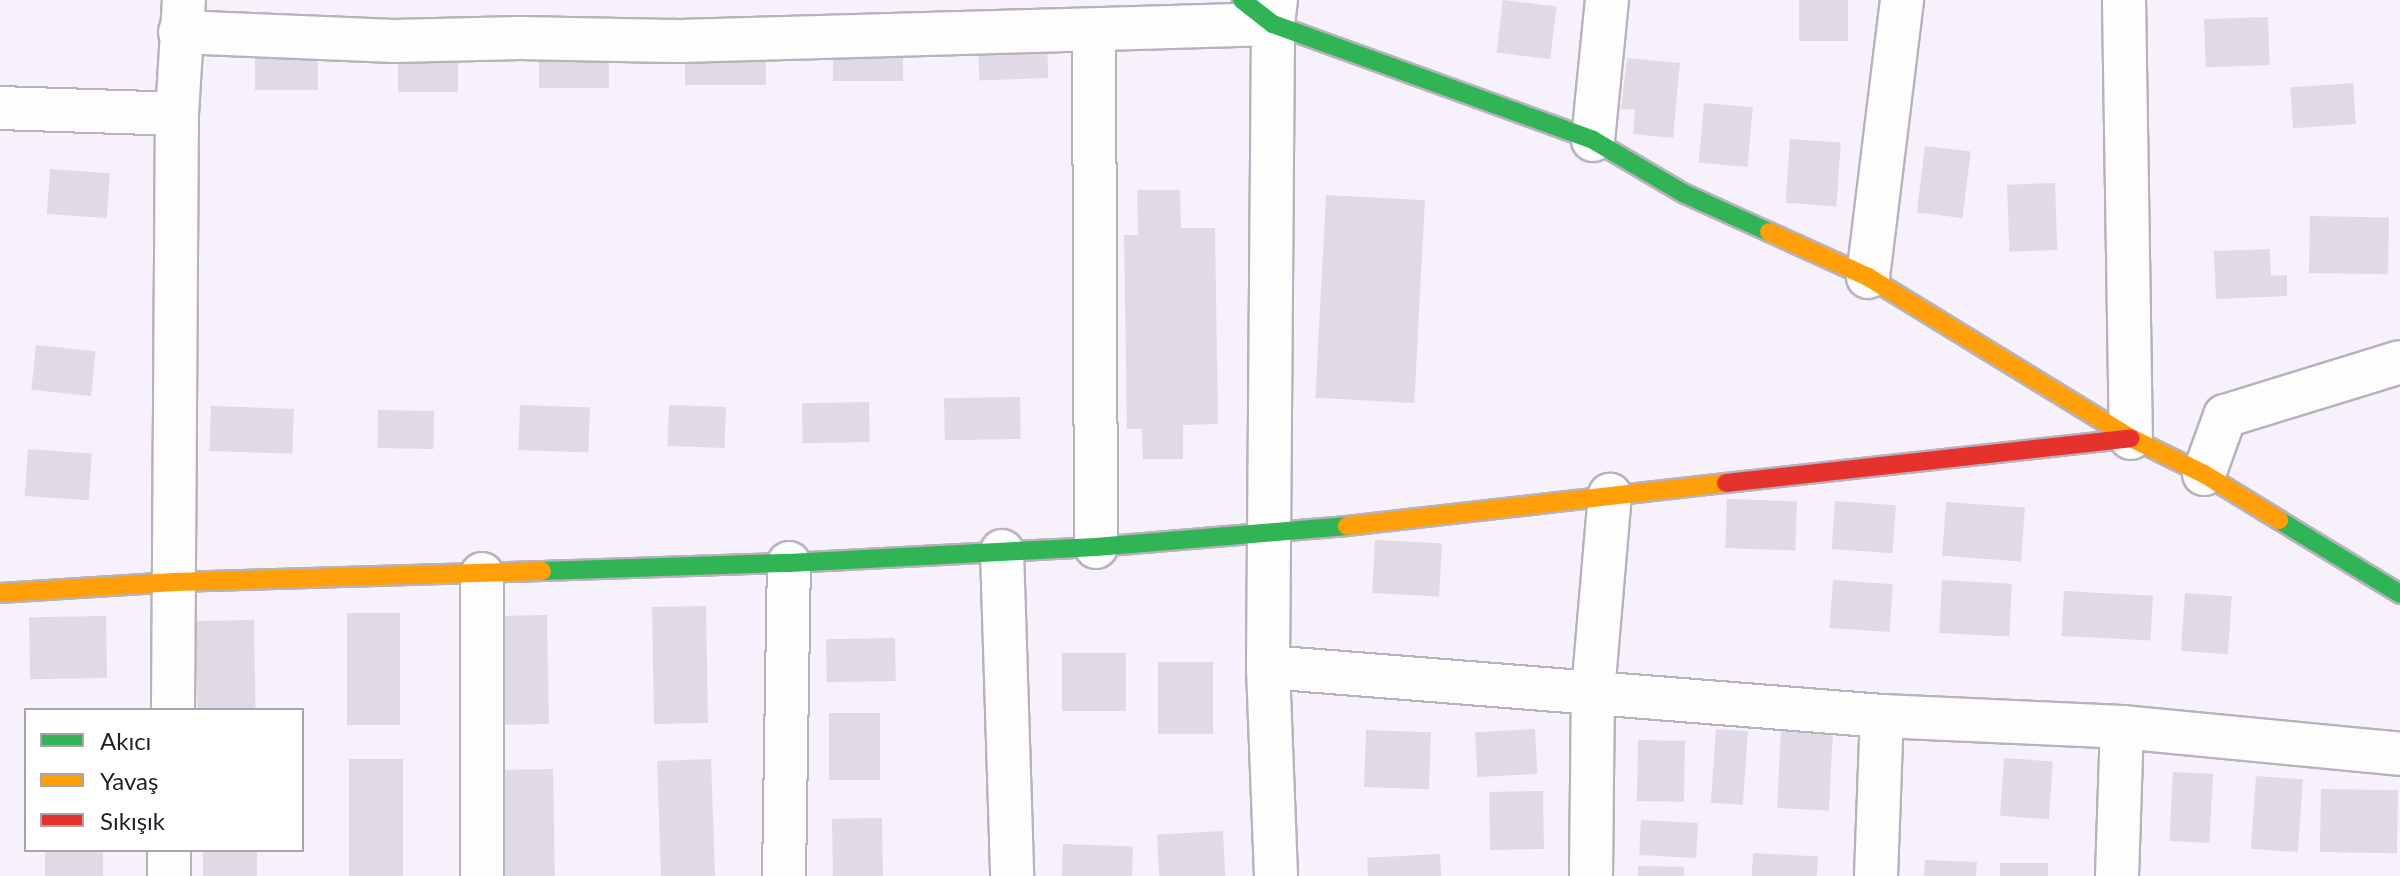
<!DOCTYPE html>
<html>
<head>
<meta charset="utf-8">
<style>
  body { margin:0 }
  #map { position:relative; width:2400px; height:876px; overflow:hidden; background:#f6f1fb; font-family:Lato,sans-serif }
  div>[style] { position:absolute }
  .building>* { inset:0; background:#dfdae4; transform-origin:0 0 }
  .roads { filter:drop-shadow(2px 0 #b7b2bc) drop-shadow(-2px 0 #b7b2bc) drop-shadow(0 2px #b7b2bc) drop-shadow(0 -2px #b7b2bc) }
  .street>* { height:42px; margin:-21px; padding:0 21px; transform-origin:21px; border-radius:21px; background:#fefdfe }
  .fast>* { height:18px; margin:-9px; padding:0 9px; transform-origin:9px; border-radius:9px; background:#30b455 }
  .slow>* { height:18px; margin:-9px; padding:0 9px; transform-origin:9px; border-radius:9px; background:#ff9f0a }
  .jam>* { height:18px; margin:-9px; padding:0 9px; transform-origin:9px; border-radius:9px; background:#e5322d }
  span { translate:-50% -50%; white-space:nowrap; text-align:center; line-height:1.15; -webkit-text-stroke:8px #fff; paint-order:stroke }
  .legend { position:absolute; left:24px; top:708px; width:280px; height:144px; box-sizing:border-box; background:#fff; border:2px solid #a7a5a9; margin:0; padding:10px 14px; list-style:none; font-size:24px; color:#241e28 }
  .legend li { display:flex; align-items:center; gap:16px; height:40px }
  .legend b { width:40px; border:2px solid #a7a5a9 }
</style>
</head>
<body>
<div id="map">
  <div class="building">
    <div style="left:1503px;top:0;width:54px;height:53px;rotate:7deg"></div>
    <div style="left:1799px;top:0;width:49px;height:41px"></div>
    <div style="left:2268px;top:17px;width:48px;height:64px;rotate:88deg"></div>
    <div style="left:1047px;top:40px;width:38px;height:69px;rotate:88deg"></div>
    <div style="left:609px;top:41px;width:47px;height:70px;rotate:90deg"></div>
    <div style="left:833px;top:41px;width:70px;height:40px"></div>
    <div style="left:398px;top:45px;width:60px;height:47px"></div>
    <div style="left:766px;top:46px;width:39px;height:81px;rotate:90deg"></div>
    <div style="left:255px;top:50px;width:63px;height:40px"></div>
    <div style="clip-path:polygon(1627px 58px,1680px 63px,1673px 138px,1633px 134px,1635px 110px,1621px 109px)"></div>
    <div style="left:2353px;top:83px;width:41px;height:63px;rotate:86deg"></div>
    <div style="left:1704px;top:103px;width:49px;height:60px;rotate:5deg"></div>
    <div style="left:1790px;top:139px;width:51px;height:64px;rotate:4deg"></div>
    <div style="left:1925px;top:146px;width:46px;height:67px;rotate:7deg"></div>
    <div style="left:50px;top:169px;width:60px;height:45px;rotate:4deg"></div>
    <div style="left:2055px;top:183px;width:67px;height:48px;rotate:88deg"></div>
    <div style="clip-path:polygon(1137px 190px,1180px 190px,1181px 228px,1215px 228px,1218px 424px,1183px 425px,1183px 459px,1143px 459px,1142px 429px,1127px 429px,1124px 235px,1138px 235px)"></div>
    <div style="left:1326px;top:195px;width:99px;height:203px;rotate:3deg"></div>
    <div style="left:2310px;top:216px;width:79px;height:57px;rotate:1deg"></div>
    <div style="clip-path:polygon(2270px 249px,2271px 276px,2287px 275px,2287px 296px,2216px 299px,2214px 251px)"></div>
    <div style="left:36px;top:345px;width:60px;height:45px;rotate:6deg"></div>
    <div style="left:1020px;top:397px;width:42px;height:76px;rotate:89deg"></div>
    <div style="left:869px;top:402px;width:40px;height:67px;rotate:89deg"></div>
    <div style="left:520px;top:405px;width:70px;height:45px;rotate:2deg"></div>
    <div style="left:669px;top:405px;width:57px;height:41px;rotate:2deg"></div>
    <div style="left:211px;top:406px;width:83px;height:45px;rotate:2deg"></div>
    <div style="left:378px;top:410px;width:56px;height:38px;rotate:1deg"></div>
    <div style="left:28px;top:449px;width:64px;height:47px;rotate:4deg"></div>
    <div style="left:1727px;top:499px;width:70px;height:49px;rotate:2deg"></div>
    <div style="left:1835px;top:501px;width:61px;height:48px;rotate:4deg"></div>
    <div style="left:1946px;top:502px;width:79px;height:54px;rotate:4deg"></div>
    <div style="left:1375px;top:540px;width:67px;height:53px;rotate:3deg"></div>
    <div style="left:1833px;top:580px;width:60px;height:48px;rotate:4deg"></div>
    <div style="left:1942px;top:580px;width:70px;height:53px;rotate:3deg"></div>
    <div style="left:2064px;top:591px;width:89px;height:45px;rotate:3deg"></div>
    <div style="left:2185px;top:593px;width:47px;height:58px;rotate:4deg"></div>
    <div style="left:706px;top:606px;width:117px;height:54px;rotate:89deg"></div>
    <div style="left:347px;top:613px;width:53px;height:112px"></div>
    <div style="left:547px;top:615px;width:109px;height:48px;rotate:89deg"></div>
    <div style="left:106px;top:616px;width:62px;height:77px;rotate:89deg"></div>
    <div style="left:254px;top:620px;width:90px;height:58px;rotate:89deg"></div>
    <div style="left:895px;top:638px;width:43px;height:69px;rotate:89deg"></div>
    <div style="left:1062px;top:653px;width:64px;height:58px"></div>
    <div style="left:1158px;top:662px;width:55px;height:72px"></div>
    <div style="left:829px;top:713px;width:51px;height:67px"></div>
    <div style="left:1535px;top:729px;width:45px;height:60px;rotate:87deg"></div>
    <div style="left:1716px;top:729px;width:32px;height:74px;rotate:4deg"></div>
    <div style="left:1366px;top:730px;width:65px;height:57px;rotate:2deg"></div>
    <div style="left:1781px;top:731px;width:52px;height:77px;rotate:3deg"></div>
    <div style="left:1638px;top:740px;width:47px;height:61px;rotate:1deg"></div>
    <div style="left:2004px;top:758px;width:49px;height:58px;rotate:4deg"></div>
    <div style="left:349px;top:759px;width:54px;height:117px"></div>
    <div style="left:711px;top:759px;width:117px;height:54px;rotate:88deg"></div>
    <div style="left:553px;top:769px;width:107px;height:52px;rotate:89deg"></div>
    <div style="left:2173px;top:772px;width:40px;height:69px;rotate:3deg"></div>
    <div style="left:2256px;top:776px;width:47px;height:73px;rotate:4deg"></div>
    <div style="left:2321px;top:789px;width:77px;height:63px;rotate:1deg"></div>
    <div style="left:1543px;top:791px;width:58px;height:54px;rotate:89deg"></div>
    <div style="left:882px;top:818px;width:58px;height:50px;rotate:89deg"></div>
    <div style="left:1641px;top:820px;width:57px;height:35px;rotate:3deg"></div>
    <div style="left:1223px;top:831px;width:45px;height:66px;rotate:87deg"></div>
    <div style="left:1063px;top:844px;width:70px;height:32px;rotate:2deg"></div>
    <div style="left:45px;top:850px;width:58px;height:26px"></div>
    <div style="left:203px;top:850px;width:54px;height:26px"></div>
    <div style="left:1753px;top:853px;width:65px;height:23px;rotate:3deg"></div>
    <div style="left:1440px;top:854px;width:22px;height:73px;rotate:87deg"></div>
    <div style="clip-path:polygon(1925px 860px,1977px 862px,1976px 876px,1924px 876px)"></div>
    <div style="left:2048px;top:863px;width:13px;height:48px;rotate:90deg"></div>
    <div style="left:1638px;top:866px;width:46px;height:10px;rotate:1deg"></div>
  </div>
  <div class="roads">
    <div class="street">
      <div style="left:2124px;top:0;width:438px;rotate:89.1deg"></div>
      <div style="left:1094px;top:30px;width:517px;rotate:89.78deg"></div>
      <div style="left:180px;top:32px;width:214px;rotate:2.4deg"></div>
      <div style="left:394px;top:41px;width:126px;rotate:-1.4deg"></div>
      <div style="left:520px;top:38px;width:160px;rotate:1.1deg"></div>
      <div style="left:680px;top:41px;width:593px;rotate:-1.64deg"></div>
      <div style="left:0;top:108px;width:177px;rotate:1.9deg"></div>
      <div style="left:1593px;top:140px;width:141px;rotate:-84.3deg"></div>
      <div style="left:1868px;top:277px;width:279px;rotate:-83deg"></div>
      <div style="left:2204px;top:474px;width:62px;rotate:-70.1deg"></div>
      <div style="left:2225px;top:416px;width:183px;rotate:-17.1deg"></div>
      <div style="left:1002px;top:551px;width:325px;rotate:88.2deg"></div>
      <div style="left:1268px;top:667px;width:616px;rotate:4.56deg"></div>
      <div style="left:1882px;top:716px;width:240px;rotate:2.6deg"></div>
      <div style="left:2122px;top:727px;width:279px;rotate:5.5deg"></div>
      <div style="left:173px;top:710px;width:596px;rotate:-89.62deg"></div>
      <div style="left:177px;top:114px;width:114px;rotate:-86.5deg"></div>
      <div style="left:169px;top:876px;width:26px;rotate:-90deg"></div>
      <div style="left:482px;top:876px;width:302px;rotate:-90deg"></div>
      <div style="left:784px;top:876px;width:313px;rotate:-89.1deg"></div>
      <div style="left:1276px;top:876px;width:209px;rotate:-92.2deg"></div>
      <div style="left:1268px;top:667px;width:643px;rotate:-89.55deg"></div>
      <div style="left:1273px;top:24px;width:24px;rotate:-83deg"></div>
      <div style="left:1591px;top:876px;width:184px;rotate:-89.4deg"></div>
      <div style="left:1593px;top:692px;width:198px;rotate:-85.1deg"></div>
      <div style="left:1876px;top:876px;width:160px;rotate:-87.9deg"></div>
      <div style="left:2117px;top:876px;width:149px;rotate:-88.1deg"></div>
    </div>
    <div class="fast">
      <div style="left:1242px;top:0;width:39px;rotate:38deg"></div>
      <div style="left:1273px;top:24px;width:340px;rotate:19.9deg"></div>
      <div style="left:1593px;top:140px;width:104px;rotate:30.5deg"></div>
      <div style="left:1683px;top:193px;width:94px;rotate:24.4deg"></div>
      <div style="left:2279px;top:520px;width:142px;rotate:31.4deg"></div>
      <div style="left:542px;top:571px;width:247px;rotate:-1.9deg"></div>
      <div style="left:789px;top:563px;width:307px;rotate:-3deg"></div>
      <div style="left:1096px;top:547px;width:252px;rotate:-4.8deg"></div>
    </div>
    <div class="slow">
      <div style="left:1769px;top:232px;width:109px;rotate:24.4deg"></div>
      <div style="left:1868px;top:277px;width:308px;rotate:31.5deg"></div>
      <div style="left:2131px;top:438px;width:81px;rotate:26.3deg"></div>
      <div style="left:2204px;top:474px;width:88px;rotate:31.5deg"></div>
      <div style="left:1347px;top:526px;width:381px;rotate:-6.5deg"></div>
      <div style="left:0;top:593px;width:175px;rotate:-3.6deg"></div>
      <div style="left:175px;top:582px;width:367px;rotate:-1.7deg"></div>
    </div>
    <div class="jam">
      <div style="left:1726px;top:483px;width:407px;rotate:-6.3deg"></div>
    </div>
  </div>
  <ul class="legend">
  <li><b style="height:10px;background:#30b455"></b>Akıcı</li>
  <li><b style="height:10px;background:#ff9f0a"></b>Yavaş</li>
  <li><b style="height:10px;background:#e5322d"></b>Sıkışık</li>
  </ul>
</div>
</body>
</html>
